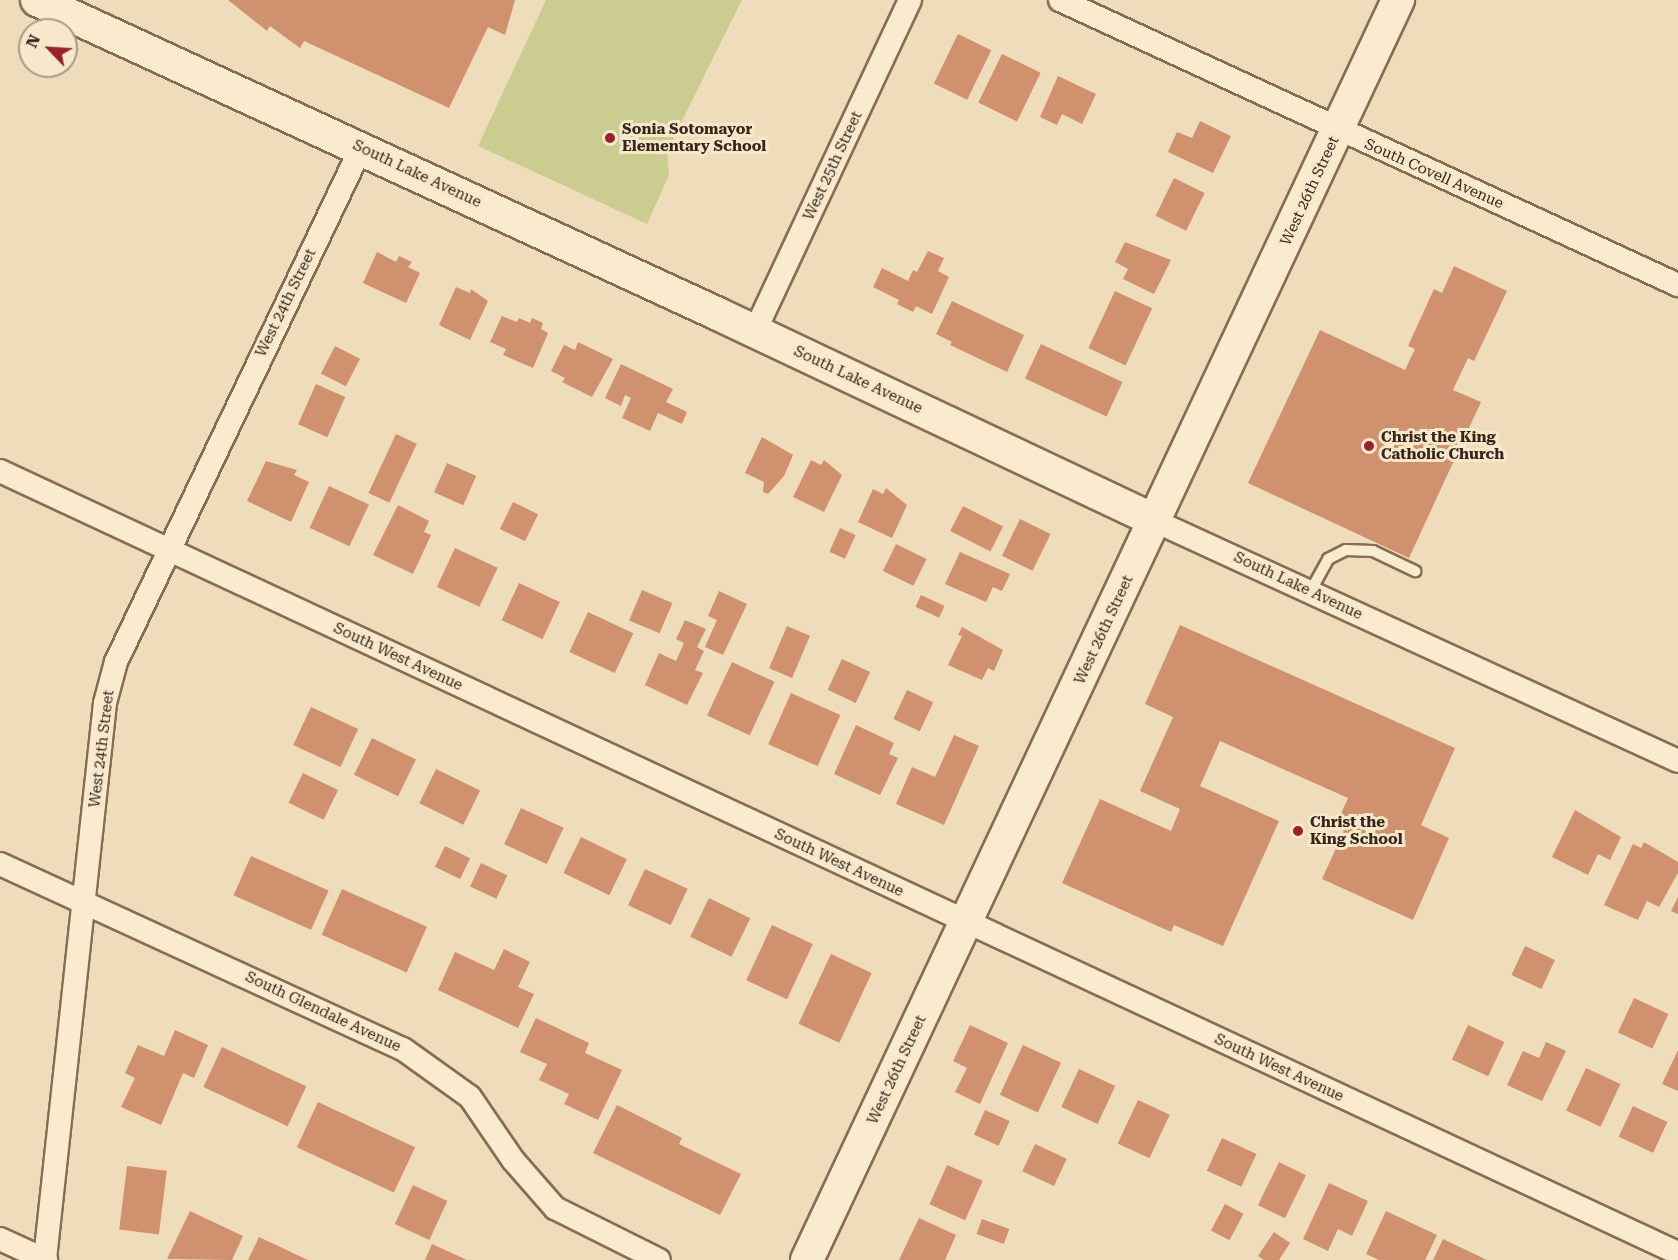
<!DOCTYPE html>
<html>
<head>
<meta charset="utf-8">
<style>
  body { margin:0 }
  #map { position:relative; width:1678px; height:1260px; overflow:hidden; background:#efdcbb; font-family:"Roboto Serif",serif }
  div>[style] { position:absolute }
  .green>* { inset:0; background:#cacd8f }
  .building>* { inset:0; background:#d0916f; transform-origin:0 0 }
  .roads { filter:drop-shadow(2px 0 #876c54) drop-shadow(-2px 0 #876c54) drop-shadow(0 2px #876c54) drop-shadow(0 -2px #876c54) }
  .lane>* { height:10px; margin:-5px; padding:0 5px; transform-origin:5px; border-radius:5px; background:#faeace }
  .street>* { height:22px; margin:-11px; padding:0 11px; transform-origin:11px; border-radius:11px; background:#faeace }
  .secondary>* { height:32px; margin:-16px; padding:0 16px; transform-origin:16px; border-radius:16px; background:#faeace }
  .dots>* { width:16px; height:16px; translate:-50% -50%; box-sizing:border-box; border:3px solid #f7e7cb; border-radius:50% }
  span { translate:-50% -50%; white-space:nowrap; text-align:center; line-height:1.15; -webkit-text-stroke:6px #f7e7cb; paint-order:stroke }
  .poi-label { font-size:15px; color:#35261a; font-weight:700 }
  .left { translate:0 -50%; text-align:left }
  .street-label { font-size:15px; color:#35261a }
  .north { position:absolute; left:18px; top:18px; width:60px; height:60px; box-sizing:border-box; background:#f7e7cb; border:2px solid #a99a84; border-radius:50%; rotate:295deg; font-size:16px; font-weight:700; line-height:24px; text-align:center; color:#35261a }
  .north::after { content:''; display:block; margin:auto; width:21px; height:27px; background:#99222a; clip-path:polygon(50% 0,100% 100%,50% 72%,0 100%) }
</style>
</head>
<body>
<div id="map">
  <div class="green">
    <div style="clip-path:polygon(546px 0,742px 0,667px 151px,669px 175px,647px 224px,478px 146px)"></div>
  </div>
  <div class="building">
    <div style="clip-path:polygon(228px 0,515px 0,505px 35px,488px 27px,449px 108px,304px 41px,300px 48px,270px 26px,267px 31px)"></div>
    <div style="left:958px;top:34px;width:37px;height:55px;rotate:26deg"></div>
    <div style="left:1002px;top:54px;width:43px;height:54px;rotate:26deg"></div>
    <div style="clip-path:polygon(1058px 76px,1096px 94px,1082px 124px,1062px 114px,1057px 125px,1040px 117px)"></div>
    <div style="clip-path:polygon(1200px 121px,1231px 136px,1213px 173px,1168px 152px,1177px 132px,1192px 138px)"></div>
    <div style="left:1174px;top:178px;width:34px;height:42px;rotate:26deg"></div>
    <div style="clip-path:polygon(1125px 242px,1171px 260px,1154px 294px,1123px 279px,1128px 269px,1115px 262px)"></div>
    <div style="clip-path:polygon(928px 251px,944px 258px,938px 271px,949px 277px,932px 314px,916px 306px,913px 312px,897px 304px,899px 300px,873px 287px,882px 268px,908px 281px,913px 270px,917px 272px)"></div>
    <div style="clip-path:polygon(377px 252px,396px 262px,399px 256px,412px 262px,408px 267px,420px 273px,406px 303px,363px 283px)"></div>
    <div style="clip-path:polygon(1454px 266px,1507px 291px,1474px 361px,1468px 358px,1453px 390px,1481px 402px,1409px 558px,1248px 483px,1320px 330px,1405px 370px,1415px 349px,1408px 346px,1434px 289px,1442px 293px)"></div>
    <div style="clip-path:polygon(456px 287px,470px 293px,471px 289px,488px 301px,470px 340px,439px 325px)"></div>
    <div style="left:1115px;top:291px;width:41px;height:63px;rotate:25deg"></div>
    <div style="clip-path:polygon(952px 301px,1024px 335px,1007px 372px,950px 345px,952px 342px,936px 334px)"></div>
    <div style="clip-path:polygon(502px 316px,517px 322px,519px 318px,530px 323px,532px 318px,543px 323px,541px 329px,548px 333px,533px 368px,503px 355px,506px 349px,490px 342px)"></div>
    <div style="clip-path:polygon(578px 342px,613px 359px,592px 397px,562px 382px,565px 378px,551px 371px,564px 345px,575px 350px)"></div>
    <div style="left:1041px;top:344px;width:90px;height:38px;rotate:25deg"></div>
    <div style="left:335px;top:346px;width:28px;height:31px;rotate:27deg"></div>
    <div style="clip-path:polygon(621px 364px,673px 389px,666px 402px,687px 412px,682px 424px,658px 413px,650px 431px,622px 418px,631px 398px,625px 395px,621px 406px,605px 398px)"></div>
    <div style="left:316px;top:384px;width:32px;height:44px;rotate:24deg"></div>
    <div style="left:396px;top:434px;width:23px;height:65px;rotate:25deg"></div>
    <div style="clip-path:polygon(762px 437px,793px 455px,784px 476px,768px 494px,763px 492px,764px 482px,745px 473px)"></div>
    <div style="clip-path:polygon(811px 460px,821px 465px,824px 460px,842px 475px,824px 512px,793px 497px)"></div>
    <div style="clip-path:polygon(266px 461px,297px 470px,294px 475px,309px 482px,291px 522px,247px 501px)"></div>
    <div style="left:447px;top:463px;width:32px;height:32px;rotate:24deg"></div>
    <div style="left:329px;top:486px;width:44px;height:46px;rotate:25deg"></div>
    <div style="clip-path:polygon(886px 488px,907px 505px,892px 538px,858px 522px,873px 489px,883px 494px)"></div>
    <div style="left:513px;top:502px;width:28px;height:30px;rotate:26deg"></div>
    <div style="clip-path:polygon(398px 505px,429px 521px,424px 532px,431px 535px,413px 574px,373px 555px)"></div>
    <div style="left:963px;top:506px;width:45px;height:28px;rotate:27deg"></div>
    <div style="left:1020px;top:519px;width:34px;height:41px;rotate:26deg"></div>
    <div style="left:840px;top:528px;width:17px;height:26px;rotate:24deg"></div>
    <div style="left:896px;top:544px;width:34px;height:30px;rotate:26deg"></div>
    <div style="left:455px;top:548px;width:47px;height:43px;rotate:25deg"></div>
    <div style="clip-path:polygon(960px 552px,1010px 574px,1002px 591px,993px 587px,986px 602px,945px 584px)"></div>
    <div style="left:519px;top:583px;width:45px;height:41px;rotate:25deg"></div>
    <div style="left:642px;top:590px;width:33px;height:33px;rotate:23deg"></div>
    <div style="clip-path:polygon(719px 591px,747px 604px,723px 655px,705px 647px,717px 620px,708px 616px)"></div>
    <div style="left:921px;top:595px;width:26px;height:13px;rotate:25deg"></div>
    <div style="left:588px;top:612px;width:50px;height:44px;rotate:25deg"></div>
    <div style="clip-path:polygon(685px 620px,706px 629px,697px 647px,704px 651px,695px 670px,703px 673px,687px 705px,645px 685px,659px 653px,676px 661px,684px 643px,676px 639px)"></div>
    <div style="clip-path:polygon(1180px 625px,1455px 748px,1421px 825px,1449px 838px,1413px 920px,1322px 879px,1344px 831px,1335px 827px,1348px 798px,1220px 741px,1200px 786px,1279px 821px,1223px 946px,1174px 925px,1171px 932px,1062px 883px,1100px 799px,1171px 831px,1180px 809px,1140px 791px,1173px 717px,1145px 704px)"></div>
    <div style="left:787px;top:626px;width:25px;height:46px;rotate:23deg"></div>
    <div style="clip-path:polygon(962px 627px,1003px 650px,994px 671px,988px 668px,982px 680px,948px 665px,962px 636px,958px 635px)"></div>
    <div style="left:842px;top:659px;width:31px;height:34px;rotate:25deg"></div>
    <div style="left:732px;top:662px;width:47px;height:59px;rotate:25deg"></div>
    <div style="left:907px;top:690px;width:29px;height:32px;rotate:25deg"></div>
    <div style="left:791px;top:693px;width:54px;height:56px;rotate:24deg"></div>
    <div style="left:311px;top:707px;width:52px;height:42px;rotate:25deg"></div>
    <div style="clip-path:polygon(856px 725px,894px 743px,889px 754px,898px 758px,880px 795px,834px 774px)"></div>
    <div style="clip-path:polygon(954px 735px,979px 746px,944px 825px,896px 804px,912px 767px,935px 777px)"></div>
    <div style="left:372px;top:738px;width:49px;height:41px;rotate:26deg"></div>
    <div style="left:436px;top:769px;width:49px;height:38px;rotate:26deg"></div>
    <div style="left:303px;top:773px;width:39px;height:33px;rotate:26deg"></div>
    <div style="left:521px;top:808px;width:47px;height:40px;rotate:25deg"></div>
    <div style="clip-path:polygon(1575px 810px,1621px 837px,1610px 860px,1598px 854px,1588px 875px,1552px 857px)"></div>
    <div style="left:581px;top:837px;width:51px;height:40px;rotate:26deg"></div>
    <div style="clip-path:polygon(1644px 842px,1678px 862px,1678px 873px,1659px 907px,1647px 901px,1638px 920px,1604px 905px,1633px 844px,1641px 848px)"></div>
    <div style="left:445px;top:846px;width:28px;height:23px;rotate:26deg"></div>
    <div style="left:251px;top:856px;width:85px;height:43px;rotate:24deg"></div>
    <div style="left:481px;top:863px;width:29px;height:26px;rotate:25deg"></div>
    <div style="left:645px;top:869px;width:47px;height:40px;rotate:25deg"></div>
    <div style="left:342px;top:889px;width:93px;height:50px;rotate:24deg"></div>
    <div style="clip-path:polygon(1678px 897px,1678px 914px,1671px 911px)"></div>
    <div style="left:709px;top:898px;width:46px;height:43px;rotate:26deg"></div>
    <div style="left:772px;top:925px;width:45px;height:61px;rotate:25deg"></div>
    <div style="left:1525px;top:946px;width:33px;height:32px;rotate:25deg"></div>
    <div style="clip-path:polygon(504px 949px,530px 962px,518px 987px,534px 994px,518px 1028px,438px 990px,455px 952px,494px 970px)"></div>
    <div style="left:831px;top:954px;width:45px;height:77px;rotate:25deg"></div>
    <div style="left:1634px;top:998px;width:38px;height:38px;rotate:25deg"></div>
    <div style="clip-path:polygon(536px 1018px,589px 1043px,585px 1053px,622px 1070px,598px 1120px,564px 1104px,569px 1094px,539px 1080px,547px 1064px,520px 1052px)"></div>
    <div style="clip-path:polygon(970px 1025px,1008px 1043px,980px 1104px,955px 1092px,967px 1068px,953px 1061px)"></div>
    <div style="left:1468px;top:1025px;width:40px;height:38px;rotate:25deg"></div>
    <div style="clip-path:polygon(175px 1030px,208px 1045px,194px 1078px,183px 1073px,161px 1125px,121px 1107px,135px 1078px,125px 1073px,138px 1045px,164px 1056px)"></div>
    <div style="clip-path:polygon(1546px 1042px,1566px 1051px,1542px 1101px,1507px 1085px,1523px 1051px,1539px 1058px)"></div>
    <div style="left:1023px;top:1045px;width:42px;height:55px;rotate:25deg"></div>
    <div style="left:222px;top:1047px;width:93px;height:44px;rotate:25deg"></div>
    <div style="clip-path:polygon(1678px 1050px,1678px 1091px,1662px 1084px)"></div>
    <div style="left:1586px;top:1068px;width:38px;height:47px;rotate:25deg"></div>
    <div style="left:1079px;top:1069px;width:40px;height:42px;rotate:25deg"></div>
    <div style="left:1138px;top:1100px;width:35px;height:48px;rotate:25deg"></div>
    <div style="left:318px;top:1102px;width:107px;height:50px;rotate:25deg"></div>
    <div style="clip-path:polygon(617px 1105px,682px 1138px,679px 1144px,741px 1174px,720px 1215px,593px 1153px)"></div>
    <div style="left:1633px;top:1106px;width:38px;height:34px;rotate:25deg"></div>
    <div style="left:985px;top:1110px;width:27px;height:27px;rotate:24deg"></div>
    <div style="left:1222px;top:1138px;width:38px;height:36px;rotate:25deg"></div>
    <div style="left:1035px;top:1144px;width:35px;height:30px;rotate:25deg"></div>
    <div style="left:1279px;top:1162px;width:30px;height:48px;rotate:26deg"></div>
    <div style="left:947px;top:1165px;width:39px;height:43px;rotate:24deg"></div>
    <div style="left:127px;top:1166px;width:40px;height:64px;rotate:7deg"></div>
    <div style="clip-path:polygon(1329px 1183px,1368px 1201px,1352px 1236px,1338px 1229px,1328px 1251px,1303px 1239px)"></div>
    <div style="left:413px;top:1185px;width:38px;height:43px;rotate:25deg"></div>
    <div style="left:1225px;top:1204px;width:21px;height:30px;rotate:28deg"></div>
    <div style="clip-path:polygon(190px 1211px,243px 1236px,232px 1260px,167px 1259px)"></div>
    <div style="clip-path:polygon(1386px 1211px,1437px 1235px,1425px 1260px,1379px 1260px,1366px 1254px)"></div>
    <div style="clip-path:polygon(919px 1218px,956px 1235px,945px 1260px,899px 1260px)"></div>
    <div style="left:982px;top:1219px;width:29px;height:16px;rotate:20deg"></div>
    <div style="clip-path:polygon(1274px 1232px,1290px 1243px,1279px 1260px,1264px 1260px,1258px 1256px)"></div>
    <div style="clip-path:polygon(259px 1237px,308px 1260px,248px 1260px)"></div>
    <div style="clip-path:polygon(1443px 1239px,1487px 1260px,1433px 1260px)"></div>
    <div style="clip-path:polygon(432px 1244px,467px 1260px,425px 1260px)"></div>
  </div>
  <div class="roads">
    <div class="lane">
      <div style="left:1310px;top:592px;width:38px;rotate:-61deg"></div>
      <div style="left:1328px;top:559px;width:20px;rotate:-27deg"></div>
      <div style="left:1346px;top:550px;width:27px;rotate:2deg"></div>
      <div style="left:1373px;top:551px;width:47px;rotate:25.5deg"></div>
    </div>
    <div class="street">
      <div style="left:1060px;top:0;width:681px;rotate:24.76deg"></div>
      <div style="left:755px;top:331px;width:365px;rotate:-64.9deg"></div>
      <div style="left:0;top:471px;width:1851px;rotate:24.99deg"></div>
      <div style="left:1155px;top:521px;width:575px;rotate:24.65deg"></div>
      <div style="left:0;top:864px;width:443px;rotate:24.7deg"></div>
      <div style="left:403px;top:1049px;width:82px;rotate:35.6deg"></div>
      <div style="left:470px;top:1097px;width:76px;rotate:55.7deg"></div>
      <div style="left:513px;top:1160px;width:64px;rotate:48.8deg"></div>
      <div style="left:555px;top:1208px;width:116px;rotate:26.6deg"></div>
      <div style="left:0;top:1239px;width:51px;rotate:24.5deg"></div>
      <div style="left:45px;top:1259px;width:559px;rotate:-83.84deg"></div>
      <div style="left:105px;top:703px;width:42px;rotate:-75deg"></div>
      <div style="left:116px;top:662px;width:569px;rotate:-64.52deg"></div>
    </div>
    <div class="secondary">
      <div style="left:37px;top:0;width:750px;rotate:24.75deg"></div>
      <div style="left:718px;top:314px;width:484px;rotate:25.3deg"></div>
      <div style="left:807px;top:1260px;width:1392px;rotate:-64.87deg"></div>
    </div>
  </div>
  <div class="dots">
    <div style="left:610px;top:138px;background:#99222a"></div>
    <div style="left:1369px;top:446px;background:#99222a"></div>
    <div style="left:1298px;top:831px;background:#99222a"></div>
  </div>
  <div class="poi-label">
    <span class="left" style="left:622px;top:138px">Sonia Sotomayor<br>Elementary School</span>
    <span class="left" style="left:1381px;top:446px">Christ the King<br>Catholic Church</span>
    <span class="left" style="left:1310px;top:831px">Christ the<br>King School</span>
  </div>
  <div class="street-label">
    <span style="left:833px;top:166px;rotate:-65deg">West 25th Street</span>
    <span style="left:417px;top:174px;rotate:25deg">South Lake Avenue</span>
    <span style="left:1434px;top:174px;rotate:24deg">South Covell Avenue</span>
    <span style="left:1310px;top:191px;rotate:-65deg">West 26th Street</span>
    <span style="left:286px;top:303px;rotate:-64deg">West 24th Street</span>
    <span style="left:858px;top:380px;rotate:25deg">South Lake Avenue</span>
    <span style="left:1298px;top:586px;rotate:25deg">South Lake Avenue</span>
    <span style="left:1104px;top:630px;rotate:-65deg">West 26th Street</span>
    <span style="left:398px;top:657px;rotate:25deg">South West Avenue</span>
    <span style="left:102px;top:749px;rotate:-83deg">West 24th Street</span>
    <span style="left:839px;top:863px;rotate:25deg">South West Avenue</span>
    <span style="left:323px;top:1012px;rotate:25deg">South Glendale Avenue</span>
    <span style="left:1279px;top:1068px;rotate:25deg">South West Avenue</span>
    <span style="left:897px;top:1070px;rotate:-65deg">West 26th Street</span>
  </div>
  <div class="north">N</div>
</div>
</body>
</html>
